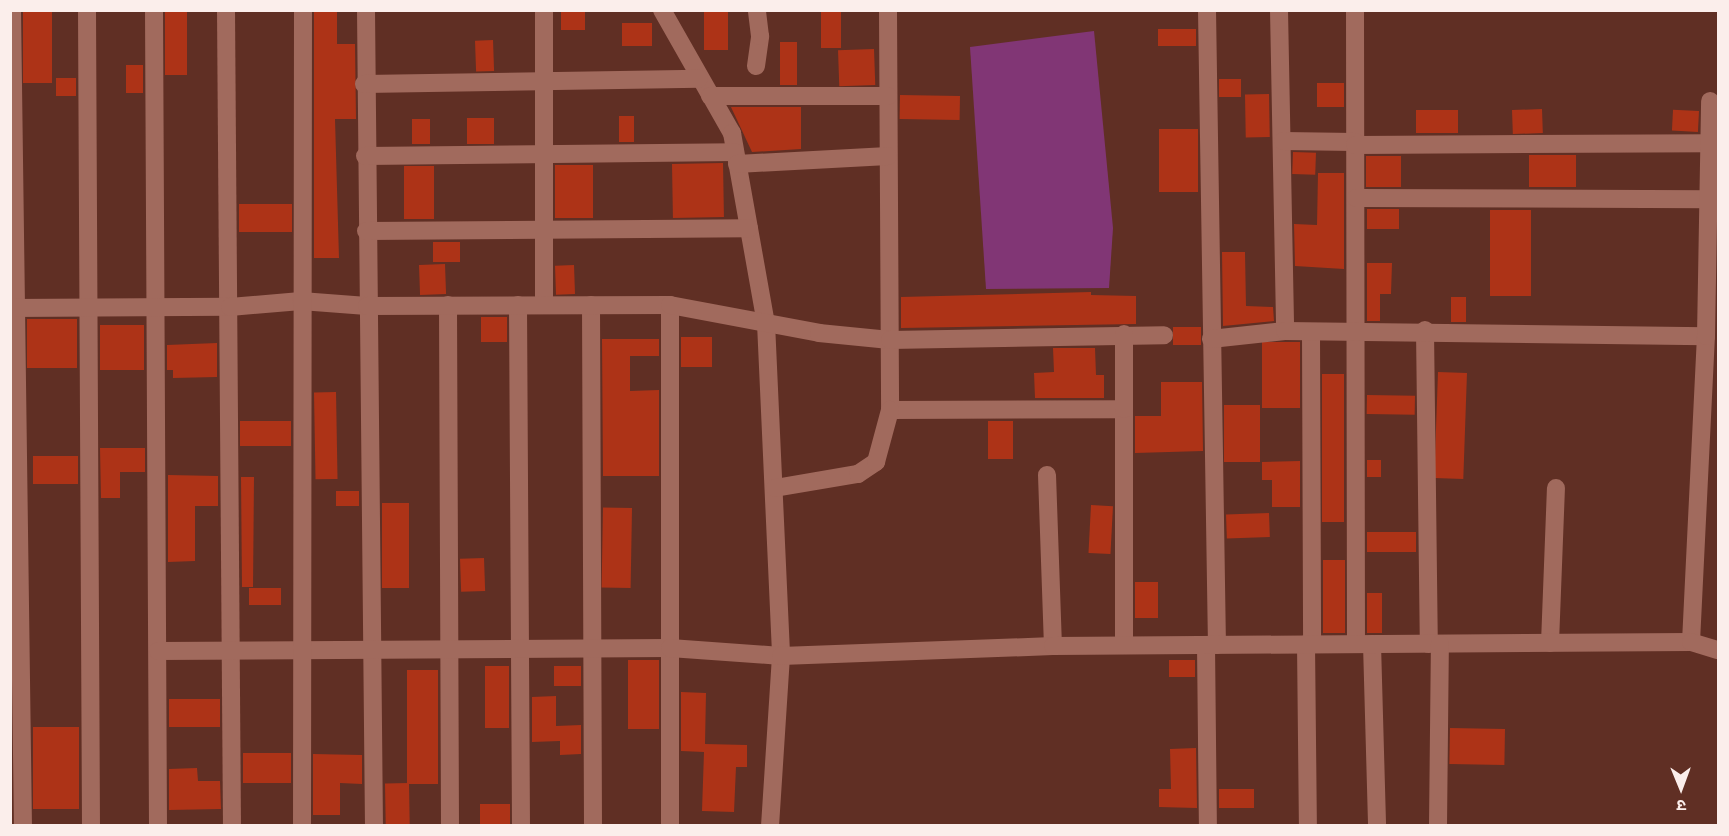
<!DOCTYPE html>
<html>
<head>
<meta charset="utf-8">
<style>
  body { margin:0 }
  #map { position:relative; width:1729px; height:836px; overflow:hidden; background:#602f24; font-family:Lora,"Noto Sans Devanagari",serif }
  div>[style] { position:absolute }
  .green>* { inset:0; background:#813675 }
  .building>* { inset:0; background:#ad3317; transform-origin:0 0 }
  .minor>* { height:18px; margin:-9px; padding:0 9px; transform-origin:9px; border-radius:9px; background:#a16a5d }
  span { translate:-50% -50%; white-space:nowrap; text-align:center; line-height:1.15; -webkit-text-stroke:5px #602f24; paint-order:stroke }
  .frame { position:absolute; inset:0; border:12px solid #fbeeeb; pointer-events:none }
  .north { position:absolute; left:1651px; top:758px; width:60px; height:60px; -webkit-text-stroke:4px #602f24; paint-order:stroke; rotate:179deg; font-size:16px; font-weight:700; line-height:24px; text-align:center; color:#fbeeeb }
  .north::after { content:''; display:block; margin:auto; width:21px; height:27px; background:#fbeeeb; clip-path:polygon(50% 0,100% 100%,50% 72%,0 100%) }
</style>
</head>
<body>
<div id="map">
  <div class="green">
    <div style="clip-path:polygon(1094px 31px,1113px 228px,1109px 288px,986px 289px,970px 47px)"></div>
  </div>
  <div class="building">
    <div style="left:23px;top:10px;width:29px;height:73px"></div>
    <div style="left:165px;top:10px;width:22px;height:65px"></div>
    <div style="clip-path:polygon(314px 10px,337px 10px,337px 44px,355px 44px,356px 119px,335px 119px,339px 258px,314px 258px)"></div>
    <div style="left:561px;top:10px;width:24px;height:20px"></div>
    <div style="left:704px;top:10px;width:24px;height:40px"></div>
    <div style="left:821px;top:10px;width:20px;height:38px"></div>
    <div style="left:622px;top:23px;width:30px;height:23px"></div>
    <div style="left:1158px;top:29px;width:38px;height:17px"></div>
    <div style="left:493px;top:40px;width:31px;height:18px;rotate:88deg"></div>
    <div style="left:780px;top:42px;width:17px;height:43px"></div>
    <div style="left:874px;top:49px;width:36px;height:36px;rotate:88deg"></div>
    <div style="left:126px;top:65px;width:17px;height:28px"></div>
    <div style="left:56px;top:78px;width:20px;height:18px"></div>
    <div style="left:1219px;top:79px;width:22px;height:18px"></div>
    <div style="left:1344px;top:83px;width:24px;height:27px;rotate:90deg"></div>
    <div style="left:1269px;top:94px;width:43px;height:24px;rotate:89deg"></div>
    <div style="left:900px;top:95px;width:60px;height:24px;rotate:1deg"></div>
    <div style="clip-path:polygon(731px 107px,801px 107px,801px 149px,752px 152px)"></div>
    <div style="left:1542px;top:109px;width:24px;height:30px;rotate:88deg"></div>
    <div style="left:1458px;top:110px;width:23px;height:42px;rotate:90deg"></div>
    <div style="left:1699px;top:111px;width:21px;height:26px;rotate:93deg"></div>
    <div style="left:619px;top:116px;width:15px;height:26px"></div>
    <div style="left:467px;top:118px;width:27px;height:26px"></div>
    <div style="left:412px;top:119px;width:18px;height:25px"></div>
    <div style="left:1159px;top:129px;width:39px;height:63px"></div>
    <div style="left:1293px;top:152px;width:23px;height:22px;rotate:2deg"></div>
    <div style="left:1529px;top:155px;width:47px;height:32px"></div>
    <div style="left:1366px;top:156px;width:35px;height:31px"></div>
    <div style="left:723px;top:163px;width:54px;height:51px;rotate:89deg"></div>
    <div style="left:555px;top:165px;width:38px;height:53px"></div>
    <div style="left:434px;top:166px;width:53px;height:30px;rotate:90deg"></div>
    <div style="clip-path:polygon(1318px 173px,1344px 173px,1344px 269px,1295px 266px,1294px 224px,1317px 225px)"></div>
    <div style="left:239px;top:204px;width:53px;height:28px"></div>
    <div style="left:1367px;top:209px;width:32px;height:20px"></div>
    <div style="left:1490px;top:210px;width:41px;height:86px"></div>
    <div style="left:433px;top:242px;width:27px;height:20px"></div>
    <div style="clip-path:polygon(1222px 252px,1245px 252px,1246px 306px,1273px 307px,1274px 321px,1223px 326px)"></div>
    <div style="clip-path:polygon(1367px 263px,1392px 263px,1391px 294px,1380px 294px,1380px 321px,1367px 321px)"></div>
    <div style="left:445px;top:264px;width:30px;height:26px;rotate:88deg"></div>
    <div style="left:574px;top:265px;width:29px;height:19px;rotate:88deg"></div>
    <div style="clip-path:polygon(1091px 292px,1091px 295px,1136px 296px,1136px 324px,901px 328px,901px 297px)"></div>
    <div style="left:1451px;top:297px;width:15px;height:25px"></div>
    <div style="left:481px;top:317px;width:26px;height:25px"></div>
    <div style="left:27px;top:319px;width:50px;height:49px"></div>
    <div style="left:100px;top:325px;width:44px;height:45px"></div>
    <div style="left:1173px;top:327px;width:28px;height:18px"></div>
    <div style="left:681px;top:337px;width:31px;height:30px"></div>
    <div style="clip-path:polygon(602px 339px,659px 339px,659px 356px,630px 356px,630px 391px,659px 390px,659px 476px,603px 476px)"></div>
    <div style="left:1300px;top:342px;width:66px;height:38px;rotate:90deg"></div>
    <div style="clip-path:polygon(217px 343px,217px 377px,173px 378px,173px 370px,167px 370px,167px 345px)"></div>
    <div style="clip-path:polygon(1053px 348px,1095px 348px,1096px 375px,1104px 375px,1104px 398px,1035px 398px,1034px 373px,1054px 372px)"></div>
    <div style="left:1438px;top:372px;width:29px;height:106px;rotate:2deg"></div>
    <div style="left:1322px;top:374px;width:22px;height:148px"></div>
    <div style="clip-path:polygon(1161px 382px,1202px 382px,1203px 451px,1135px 453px,1135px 416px,1161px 416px)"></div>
    <div style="left:336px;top:392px;width:87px;height:22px;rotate:89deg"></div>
    <div style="left:1367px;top:395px;width:48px;height:19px;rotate:1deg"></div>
    <div style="left:1224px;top:405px;width:36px;height:57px"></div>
    <div style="left:291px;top:421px;width:25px;height:51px;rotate:90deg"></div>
    <div style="left:988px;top:421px;width:25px;height:38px"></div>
    <div style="clip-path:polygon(100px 448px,145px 448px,145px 472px,120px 472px,120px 498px,101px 498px)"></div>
    <div style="left:33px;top:456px;width:45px;height:28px"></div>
    <div style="left:1367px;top:460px;width:14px;height:17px"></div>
    <div style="clip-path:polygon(1300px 461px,1300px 507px,1272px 507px,1272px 480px,1262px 480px,1262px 462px)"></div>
    <div style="clip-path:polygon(168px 475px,218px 476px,218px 506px,195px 506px,195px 561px,168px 562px)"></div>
    <div style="clip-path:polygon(241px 477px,254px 477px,253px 587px,242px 587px)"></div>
    <div style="left:336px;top:491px;width:23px;height:15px"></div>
    <div style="left:382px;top:503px;width:27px;height:85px"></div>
    <div style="left:1091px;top:505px;width:22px;height:48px;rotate:3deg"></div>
    <div style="left:632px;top:508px;width:80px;height:29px;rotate:91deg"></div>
    <div style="left:1269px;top:513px;width:24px;height:43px;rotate:88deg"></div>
    <div style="left:1367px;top:532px;width:49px;height:20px"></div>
    <div style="left:484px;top:558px;width:33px;height:24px;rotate:88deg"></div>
    <div style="left:1345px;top:560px;width:73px;height:22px;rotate:90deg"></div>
    <div style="left:1135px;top:582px;width:23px;height:36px"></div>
    <div style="left:281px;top:588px;width:17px;height:32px;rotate:90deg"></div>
    <div style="left:1367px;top:593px;width:15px;height:40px"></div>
    <div style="left:628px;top:660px;width:31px;height:69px"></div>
    <div style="left:1169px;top:660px;width:26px;height:17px"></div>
    <div style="left:485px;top:666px;width:24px;height:62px"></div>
    <div style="left:554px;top:666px;width:27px;height:20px"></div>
    <div style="left:407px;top:670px;width:31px;height:114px"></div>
    <div style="clip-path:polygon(681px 692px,706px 693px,705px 744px,747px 745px,747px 767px,736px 767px,734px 812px,702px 811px,704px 752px,681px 751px)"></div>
    <div style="clip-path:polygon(556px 696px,556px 726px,581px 725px,581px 754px,560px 755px,560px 741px,532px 742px,532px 697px)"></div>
    <div style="left:169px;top:699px;width:51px;height:28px"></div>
    <div style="left:33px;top:727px;width:46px;height:82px"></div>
    <div style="left:1450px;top:728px;width:55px;height:36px;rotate:1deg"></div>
    <div style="clip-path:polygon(1196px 748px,1197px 808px,1159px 807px,1159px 789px,1171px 789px,1170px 749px)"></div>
    <div style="left:291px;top:753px;width:30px;height:48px;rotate:90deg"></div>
    <div style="clip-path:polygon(313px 754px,362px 755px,362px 784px,340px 783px,340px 815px,313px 815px)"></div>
    <div style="clip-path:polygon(197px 768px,198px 781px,220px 781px,221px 809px,169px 810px,169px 769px)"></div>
    <div style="left:409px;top:783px;width:42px;height:24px;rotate:89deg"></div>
    <div style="left:1219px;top:789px;width:35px;height:19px"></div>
    <div style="left:480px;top:804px;width:30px;height:21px"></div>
  </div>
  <div class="minor">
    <div style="left:12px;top:10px;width:816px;rotate:89.23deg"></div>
    <div style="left:87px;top:10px;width:816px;rotate:89.72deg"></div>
    <div style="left:154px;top:10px;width:816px;rotate:89.72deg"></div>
    <div style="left:226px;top:10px;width:816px;rotate:89.58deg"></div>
    <div style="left:366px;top:10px;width:816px;rotate:89.44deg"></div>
    <div style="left:662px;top:10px;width:142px;rotate:60.4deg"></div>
    <div style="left:732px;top:133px;width:193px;rotate:79.9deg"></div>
    <div style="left:766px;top:323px;width:333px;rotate:87.4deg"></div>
    <div style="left:781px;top:656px;width:170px;rotate:93.7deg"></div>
    <div style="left:888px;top:10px;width:400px;rotate:89.7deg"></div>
    <div style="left:890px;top:410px;width:234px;rotate:-0.2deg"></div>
    <div style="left:1124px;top:409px;width:236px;rotate:90deg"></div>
    <div style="left:1207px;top:10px;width:635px;rotate:89.1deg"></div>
    <div style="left:1279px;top:10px;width:321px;rotate:88.9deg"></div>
    <div style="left:1355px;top:10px;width:634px;rotate:89.91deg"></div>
    <div style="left:756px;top:66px;width:30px;rotate:-82deg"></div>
    <div style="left:760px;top:36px;width:26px;rotate:-97deg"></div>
    <div style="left:364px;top:84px;width:335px;rotate:-0.9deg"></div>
    <div style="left:710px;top:96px;width:178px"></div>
    <div style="left:1283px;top:141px;width:72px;rotate:0.8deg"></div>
    <div style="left:1355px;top:145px;width:354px;rotate:-0.3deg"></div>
    <div style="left:365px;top:156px;width:370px;rotate:-0.6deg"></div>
    <div style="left:737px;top:164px;width:151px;rotate:-3deg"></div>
    <div style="left:1356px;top:198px;width:352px;rotate:0.2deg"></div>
    <div style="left:366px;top:231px;width:383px;rotate:-0.4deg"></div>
    <div style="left:448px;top:305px;width:521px;rotate:89.78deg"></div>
    <div style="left:518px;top:305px;width:521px;rotate:89.67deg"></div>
    <div style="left:544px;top:305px;width:295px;rotate:-90deg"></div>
    <div style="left:591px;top:305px;width:521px;rotate:89.78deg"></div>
    <div style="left:670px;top:305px;width:521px;rotate:90deg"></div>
    <div style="left:10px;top:308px;width:220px;rotate:-0.3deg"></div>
    <div style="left:230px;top:307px;width:71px;rotate:-4.8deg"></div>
    <div style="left:301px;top:301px;width:66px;rotate:4.3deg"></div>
    <div style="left:367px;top:306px;width:303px;rotate:-0.2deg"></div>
    <div style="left:670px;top:305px;width:152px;rotate:10.6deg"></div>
    <div style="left:819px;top:333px;width:71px;rotate:5.6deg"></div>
    <div style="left:890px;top:340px;width:274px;rotate:-1deg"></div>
    <div style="left:1425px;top:330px;width:314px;rotate:89.3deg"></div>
    <div style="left:1311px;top:332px;width:312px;rotate:89.8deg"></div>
    <div style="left:1211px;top:339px;width:74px;rotate:-6.2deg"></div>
    <div style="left:1285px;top:331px;width:421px;rotate:0.7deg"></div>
    <div style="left:1124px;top:409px;width:75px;rotate:-90deg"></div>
    <div style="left:1047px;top:475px;width:171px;rotate:88deg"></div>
    <div style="left:775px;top:488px;width:84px;rotate:-9.6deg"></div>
    <div style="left:858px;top:474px;width:22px;rotate:-34deg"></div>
    <div style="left:876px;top:462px;width:54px;rotate:-74.9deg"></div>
    <div style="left:1691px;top:642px;width:306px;rotate:-87.2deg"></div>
    <div style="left:1706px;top:336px;width:235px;rotate:-89deg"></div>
    <div style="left:1550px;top:643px;width:155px;rotate:-87.8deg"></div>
    <div style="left:1306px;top:644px;width:182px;rotate:89.4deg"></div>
    <div style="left:1372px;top:644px;width:182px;rotate:88.4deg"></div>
    <div style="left:1206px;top:645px;width:181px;rotate:89.4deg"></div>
    <div style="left:158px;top:651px;width:512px;rotate:-0.34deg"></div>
    <div style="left:670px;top:648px;width:111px;rotate:4.1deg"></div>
    <div style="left:781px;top:656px;width:272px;rotate:-2.1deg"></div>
    <div style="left:1053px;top:646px;width:638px;rotate:-0.36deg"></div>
    <div style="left:1691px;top:642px;width:28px;rotate:17deg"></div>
    <div style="left:302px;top:826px;width:816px;rotate:-89.93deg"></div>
    <div style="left:1438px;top:826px;width:182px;rotate:-89.4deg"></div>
  </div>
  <div class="frame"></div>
  <div class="north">उ</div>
</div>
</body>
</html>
